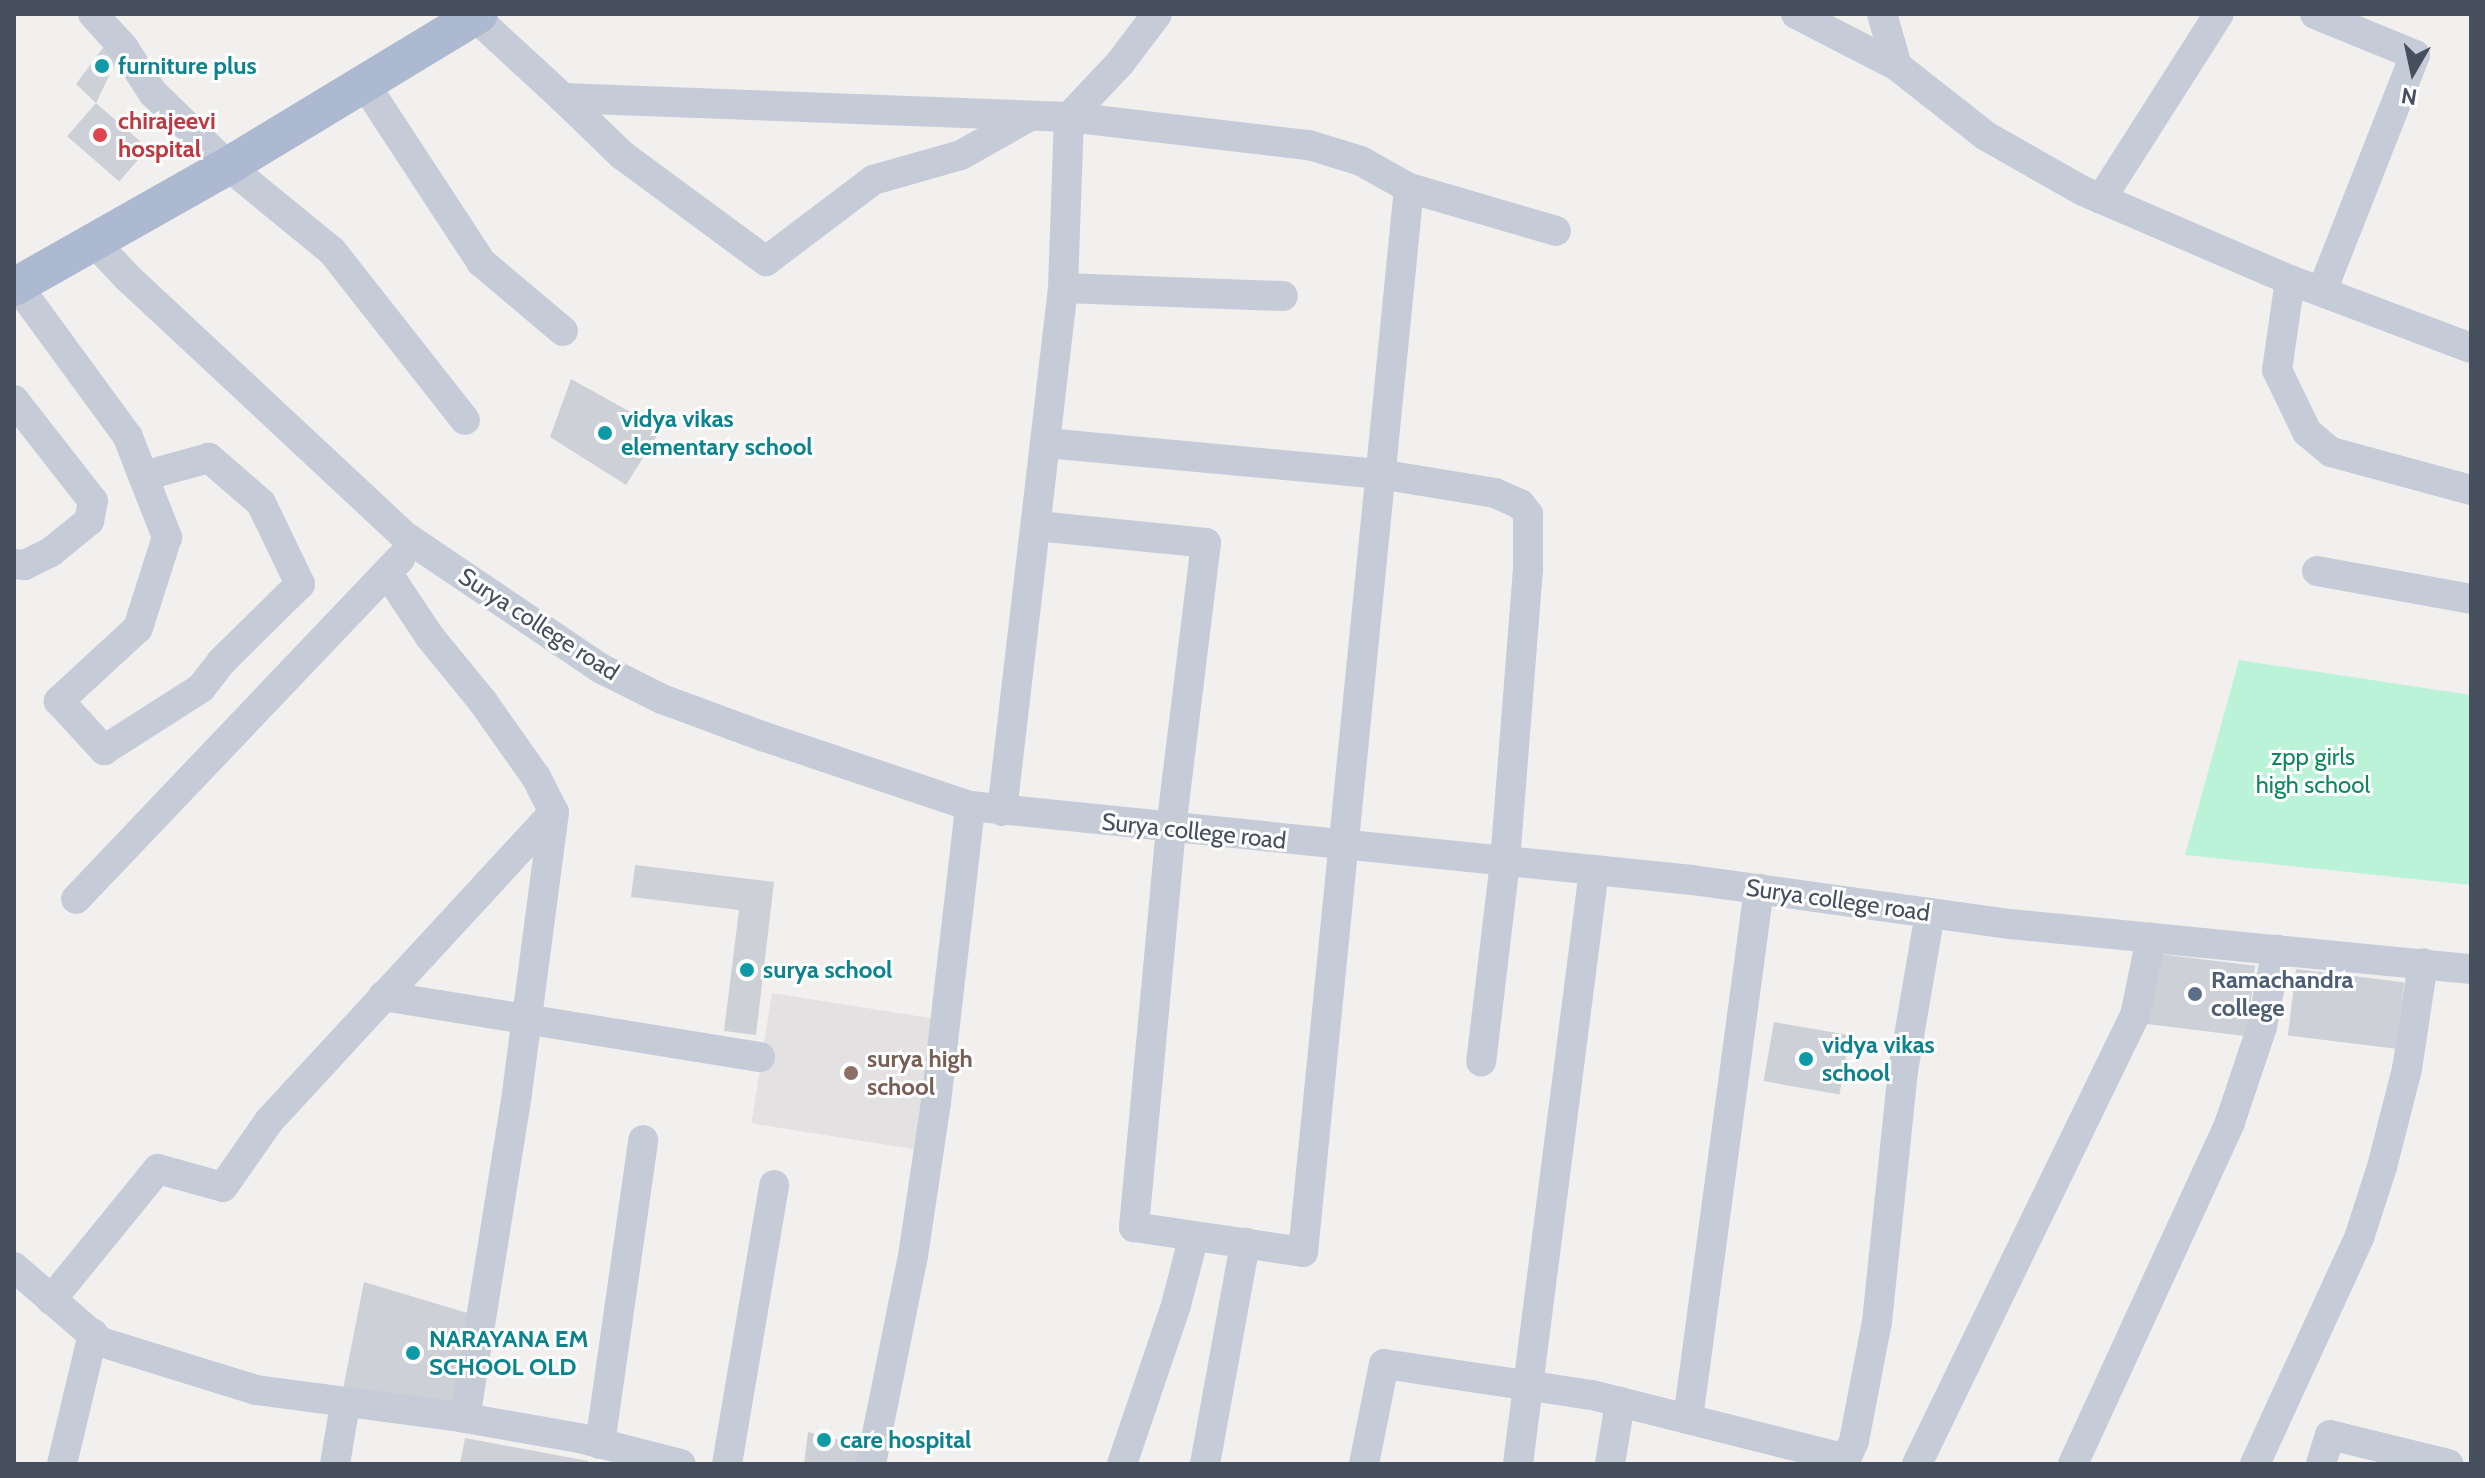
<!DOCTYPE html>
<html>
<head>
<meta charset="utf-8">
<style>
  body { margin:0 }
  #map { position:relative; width:2485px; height:1478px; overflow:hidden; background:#f2f0ef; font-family:Cabin,sans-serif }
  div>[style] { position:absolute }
  .education>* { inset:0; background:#e3e1e1; transform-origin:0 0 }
  .green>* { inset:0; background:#bbf3d9 }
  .building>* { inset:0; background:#ced0d7; transform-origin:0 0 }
  .minor>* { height:30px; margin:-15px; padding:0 15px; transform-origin:15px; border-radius:15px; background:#c5ccd8 }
  .major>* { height:38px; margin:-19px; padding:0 19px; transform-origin:19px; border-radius:19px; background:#adb9d0 }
  .dots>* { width:22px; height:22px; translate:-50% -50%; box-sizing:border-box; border:4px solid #fff; border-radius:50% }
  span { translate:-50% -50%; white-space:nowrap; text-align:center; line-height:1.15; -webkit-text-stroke:6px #fff; paint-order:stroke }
  .culture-label { font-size:24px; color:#0d838f; font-weight:700 }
  .left { translate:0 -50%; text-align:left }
  .health-label { font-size:24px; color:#be3a42; font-weight:700 }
  .street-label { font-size:24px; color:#464f5e }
  .park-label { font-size:24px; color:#10865d }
  .service-label { font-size:24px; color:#4e5e75; font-weight:700 }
  .education-label { font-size:24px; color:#785e54; font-weight:700 }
  .frame { position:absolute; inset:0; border:16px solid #464f5e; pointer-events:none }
  .north { position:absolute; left:2373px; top:32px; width:80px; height:80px; -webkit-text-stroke:6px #fff; paint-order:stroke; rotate:189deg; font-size:22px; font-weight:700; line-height:32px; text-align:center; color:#464f5e }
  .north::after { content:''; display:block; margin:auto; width:28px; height:36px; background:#464f5e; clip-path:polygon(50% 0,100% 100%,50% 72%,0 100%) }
</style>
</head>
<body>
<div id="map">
  <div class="education">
    <div style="left:772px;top:993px;width:176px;height:132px;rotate:9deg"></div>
  </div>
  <div class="green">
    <div style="clip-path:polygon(2239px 660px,2471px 695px,2471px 885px,2185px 855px)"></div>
  </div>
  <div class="building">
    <div style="clip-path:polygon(111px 37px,123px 47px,96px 103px,76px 84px)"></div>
    <div style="left:96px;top:103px;width:69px;height:44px;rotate:41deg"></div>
    <div style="clip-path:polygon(571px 379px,661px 429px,626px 485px,550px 437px)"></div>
    <div style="clip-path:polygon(635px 865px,774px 882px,756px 1035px,724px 1031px,739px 910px,631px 897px)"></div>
    <div style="left:2143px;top:952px;width:113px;height:71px;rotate:7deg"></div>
    <div style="left:2296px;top:969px;width:109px;height:67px;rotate:7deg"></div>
    <div style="left:1774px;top:1022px;width:77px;height:60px;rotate:10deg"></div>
    <div style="clip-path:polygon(364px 1282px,481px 1317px,465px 1418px,343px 1389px)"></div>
    <div style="clip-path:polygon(808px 1432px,874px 1449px,871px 1464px,804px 1464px)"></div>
    <div style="clip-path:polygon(465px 1438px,588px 1461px,588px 1464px,460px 1464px)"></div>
  </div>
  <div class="minor">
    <div style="left:93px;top:14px;width:45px;rotate:47.7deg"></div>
    <div style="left:123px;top:47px;width:55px;rotate:56.9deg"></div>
    <div style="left:153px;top:93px;width:105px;rotate:44.2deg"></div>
    <div style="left:228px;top:166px;width:134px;rotate:39.3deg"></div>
    <div style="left:332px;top:251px;width:215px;rotate:51.8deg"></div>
    <div style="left:1796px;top:14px;width:114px;rotate:27.2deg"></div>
    <div style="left:1897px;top:66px;width:113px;rotate:38.2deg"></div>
    <div style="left:1986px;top:136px;width:112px;rotate:29.6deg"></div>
    <div style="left:2083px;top:191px;width:225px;rotate:23.3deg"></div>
    <div style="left:2290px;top:280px;width:193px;rotate:20.6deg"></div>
    <div style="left:1882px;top:14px;width:54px;rotate:73.9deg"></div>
    <div style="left:2315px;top:14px;width:108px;rotate:22.3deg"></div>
    <div style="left:2415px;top:55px;width:254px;rotate:111.5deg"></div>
    <div style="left:475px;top:17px;width:120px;rotate:42.6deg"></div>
    <div style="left:563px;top:98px;width:506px;rotate:2.15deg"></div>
    <div style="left:1069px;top:117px;width:74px;rotate:-46.6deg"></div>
    <div style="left:1120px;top:63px;width:61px;rotate:-52.9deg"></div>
    <div style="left:364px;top:83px;width:214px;rotate:56.8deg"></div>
    <div style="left:481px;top:262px;width:107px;rotate:40.1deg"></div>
    <div style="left:563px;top:98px;width:82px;rotate:44deg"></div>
    <div style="left:622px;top:155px;width:179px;rotate:36.4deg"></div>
    <div style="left:766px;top:261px;width:134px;rotate:-37.1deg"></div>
    <div style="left:873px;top:180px;width:91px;rotate:-15.9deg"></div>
    <div style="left:961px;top:155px;width:79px;rotate:-29.5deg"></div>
    <div style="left:2101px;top:199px;width:219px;rotate:-57.5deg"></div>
    <div style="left:94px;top:242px;width:50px;rotate:46.6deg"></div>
    <div style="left:128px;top:278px;width:380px;rotate:43deg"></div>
    <div style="left:406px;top:537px;width:236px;rotate:34deg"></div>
    <div style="left:602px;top:669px;width:67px;rotate:26.6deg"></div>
    <div style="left:662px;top:699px;width:107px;rotate:20.3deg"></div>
    <div style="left:762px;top:736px;width:219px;rotate:18.6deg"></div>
    <div style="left:970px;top:806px;width:726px;rotate:5.85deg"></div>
    <div style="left:1692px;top:880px;width:321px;rotate:7.9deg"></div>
    <div style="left:2010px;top:924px;width:463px;rotate:5.6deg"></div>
    <div style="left:2290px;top:280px;width:91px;rotate:98.2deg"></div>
    <div style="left:2277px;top:370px;width:69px;rotate:64.2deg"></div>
    <div style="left:2307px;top:432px;width:31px;rotate:40deg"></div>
    <div style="left:2331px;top:452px;width:145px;rotate:15.2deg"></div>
    <div style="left:14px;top:281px;width:193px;rotate:53.8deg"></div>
    <div style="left:128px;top:437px;width:42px;rotate:69deg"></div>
    <div style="left:143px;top:476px;width:66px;rotate:68.5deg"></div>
    <div style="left:167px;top:537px;width:96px;rotate:107.7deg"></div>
    <div style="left:138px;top:628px;width:108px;rotate:137.3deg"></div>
    <div style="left:59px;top:701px;width:67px;rotate:47.4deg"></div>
    <div style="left:104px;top:750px;width:115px;rotate:-32.6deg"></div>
    <div style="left:201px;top:688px;width:33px;rotate:-52deg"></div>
    <div style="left:221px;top:662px;width:111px;rotate:-44.6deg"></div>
    <div style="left:300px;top:584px;width:90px;rotate:-115.7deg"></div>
    <div style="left:261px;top:503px;width:69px;rotate:-139.1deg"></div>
    <div style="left:209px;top:458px;width:68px;rotate:164.7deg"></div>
    <div style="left:1063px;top:288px;width:220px;rotate:2.1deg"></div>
    <div style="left:14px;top:400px;width:128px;rotate:52deg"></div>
    <div style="left:93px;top:501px;width:20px;rotate:101deg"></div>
    <div style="left:89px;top:521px;width:49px;rotate:140.8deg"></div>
    <div style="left:51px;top:552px;width:30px;rotate:154deg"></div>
    <div style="left:24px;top:565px;width:10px;rotate:-174deg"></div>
    <div style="left:1046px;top:443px;width:334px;rotate:5.3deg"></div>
    <div style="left:1379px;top:474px;width:118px;rotate:9.3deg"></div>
    <div style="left:1495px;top:493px;width:27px;rotate:24deg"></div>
    <div style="left:1520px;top:504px;width:13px;rotate:51deg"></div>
    <div style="left:1528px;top:514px;width:55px;rotate:90deg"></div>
    <div style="left:1528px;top:569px;width:294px;rotate:94.5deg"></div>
    <div style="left:1505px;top:862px;width:201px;rotate:96.8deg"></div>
    <div style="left:1037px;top:526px;width:170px;rotate:5.7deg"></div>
    <div style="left:1206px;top:543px;width:287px;rotate:97deg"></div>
    <div style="left:1171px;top:828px;width:401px;rotate:95.3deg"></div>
    <div style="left:1134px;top:1227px;width:171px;rotate:8.4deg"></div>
    <div style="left:1303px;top:1252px;width:1069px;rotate:-84.31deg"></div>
    <div style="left:2317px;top:571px;width:157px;rotate:10.3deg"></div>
    <div style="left:388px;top:574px;width:76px;rotate:56.3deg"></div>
    <div style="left:430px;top:637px;width:84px;rotate:50.8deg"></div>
    <div style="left:483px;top:702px;width:92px;rotate:54.8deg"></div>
    <div style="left:536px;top:777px;width:39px;rotate:63deg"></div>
    <div style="left:554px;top:812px;width:284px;rotate:97.5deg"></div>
    <div style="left:517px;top:1094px;width:328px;rotate:99.1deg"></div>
    <div style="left:1002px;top:811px;width:527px;rotate:-83.35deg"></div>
    <div style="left:1063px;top:288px;width:171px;rotate:-88deg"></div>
    <div style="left:1069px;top:117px;width:242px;rotate:6.7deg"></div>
    <div style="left:1309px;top:145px;width:54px;rotate:17.1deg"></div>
    <div style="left:1361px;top:161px;width:55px;rotate:29.4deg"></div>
    <div style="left:1409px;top:188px;width:153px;rotate:16.3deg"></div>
    <div style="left:76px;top:899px;width:470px;rotate:-46.4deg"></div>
    <div style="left:383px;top:996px;width:382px;rotate:9.2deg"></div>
    <div style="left:14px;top:1267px;width:115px;rotate:40.8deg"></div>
    <div style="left:101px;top:1342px;width:162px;rotate:17.2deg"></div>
    <div style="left:256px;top:1390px;width:200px;rotate:7.5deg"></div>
    <div style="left:454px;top:1416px;width:127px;rotate:10deg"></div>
    <div style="left:579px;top:1438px;width:105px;rotate:14.3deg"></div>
    <div style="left:51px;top:1300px;width:169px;rotate:-50.8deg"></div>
    <div style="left:158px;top:1169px;width:67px;rotate:15.5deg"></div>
    <div style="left:223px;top:1187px;width:80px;rotate:-55.1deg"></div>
    <div style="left:269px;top:1121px;width:420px;rotate:-47.3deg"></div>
    <div style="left:1688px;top:1419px;width:535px;rotate:-82.37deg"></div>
    <div style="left:600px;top:1444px;width:307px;rotate:-81.9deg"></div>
    <div style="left:1846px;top:1459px;width:20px;rotate:-66deg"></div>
    <div style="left:1854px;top:1441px;width:121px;rotate:-79.1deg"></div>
    <div style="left:1877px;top:1322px;width:252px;rotate:-84.1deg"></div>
    <div style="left:1903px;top:1071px;width:160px;rotate:-80.3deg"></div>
    <div style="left:62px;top:1464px;width:134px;rotate:-76.6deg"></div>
    <div style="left:335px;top:1464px;width:61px;rotate:-80.5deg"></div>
    <div style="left:727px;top:1464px;width:283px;rotate:-80.4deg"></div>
    <div style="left:871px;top:1464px;width:212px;rotate:-78.6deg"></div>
    <div style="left:913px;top:1256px;width:156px;rotate:-81.5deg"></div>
    <div style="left:936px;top:1102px;width:298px;rotate:-83.4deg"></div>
    <div style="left:1122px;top:1464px;width:168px;rotate:-71.2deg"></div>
    <div style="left:1176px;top:1305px;width:71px;rotate:-75.4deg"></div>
    <div style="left:1205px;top:1464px;width:225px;rotate:-79.7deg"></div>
    <div style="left:1364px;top:1464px;width:102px;rotate:-78.7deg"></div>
    <div style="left:1384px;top:1364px;width:210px;rotate:8.5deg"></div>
    <div style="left:1592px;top:1395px;width:262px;rotate:14.1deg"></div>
    <div style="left:1846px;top:1459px;width:5px;rotate:101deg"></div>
    <div style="left:1518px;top:1464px;width:598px;rotate:-82.7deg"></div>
    <div style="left:1610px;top:1464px;width:63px;rotate:-80.8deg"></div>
    <div style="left:1917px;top:1464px;width:498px;rotate:-64.1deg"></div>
    <div style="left:2135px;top:1016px;width:80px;rotate:-78.4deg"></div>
    <div style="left:2073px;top:1464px;width:376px;rotate:-65.3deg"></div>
    <div style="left:2230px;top:1122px;width:100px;rotate:-71.4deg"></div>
    <div style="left:2262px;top:1027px;width:79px;rotate:-79.1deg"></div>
    <div style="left:2255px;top:1464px;width:249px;rotate:-65.3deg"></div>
    <div style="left:2359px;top:1238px;width:75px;rotate:-72.1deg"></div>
    <div style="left:2382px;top:1167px;width:101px;rotate:-75.7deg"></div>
    <div style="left:2407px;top:1069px;width:107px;rotate:-81.4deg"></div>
    <div style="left:2321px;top:1464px;width:30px;rotate:-73deg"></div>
    <div style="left:2330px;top:1435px;width:122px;rotate:13.8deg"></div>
  </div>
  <div class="major">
    <div style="left:14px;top:287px;width:246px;rotate:-29.5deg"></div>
    <div style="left:228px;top:166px;width:293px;rotate:-31.2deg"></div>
  </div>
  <div class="dots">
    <div style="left:102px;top:66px;background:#0f9aa8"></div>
    <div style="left:100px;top:135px;background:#e0444e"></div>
    <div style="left:605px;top:433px;background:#0f9aa8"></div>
    <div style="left:747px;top:970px;background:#0f9aa8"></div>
    <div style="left:2195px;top:994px;background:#5c6f8a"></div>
    <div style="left:1806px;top:1059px;background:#0f9aa8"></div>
    <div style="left:851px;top:1073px;background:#8d6e63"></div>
    <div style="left:413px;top:1353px;background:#0f9aa8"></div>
    <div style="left:824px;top:1440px;background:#0f9aa8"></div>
  </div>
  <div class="culture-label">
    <span class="left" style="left:118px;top:66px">furniture plus</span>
    <span class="left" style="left:621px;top:433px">vidya vikas<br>elementary school</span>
    <span class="left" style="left:763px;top:970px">surya school</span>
    <span class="left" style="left:1822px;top:1059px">vidya vikas<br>school</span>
    <span class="left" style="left:429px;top:1353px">NARAYANA EM<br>SCHOOL OLD</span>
    <span class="left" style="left:840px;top:1440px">care hospital</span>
  </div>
  <div class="health-label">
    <span class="left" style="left:118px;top:135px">chirajeevi<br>hospital</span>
  </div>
  <div class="street-label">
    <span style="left:539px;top:624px;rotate:33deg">Surya college road</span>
    <span style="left:1194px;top:831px;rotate:6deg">Surya college road</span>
    <span style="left:1838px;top:900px;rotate:8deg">Surya college road</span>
  </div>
  <div class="park-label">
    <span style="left:2313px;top:771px">zpp girls<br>high school</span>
  </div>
  <div class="service-label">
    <span class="left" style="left:2211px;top:994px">Ramachandra<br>college</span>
  </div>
  <div class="education-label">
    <span class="left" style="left:867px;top:1073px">surya high<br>school</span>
  </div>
  <div class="frame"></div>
  <div class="north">N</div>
</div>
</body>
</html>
